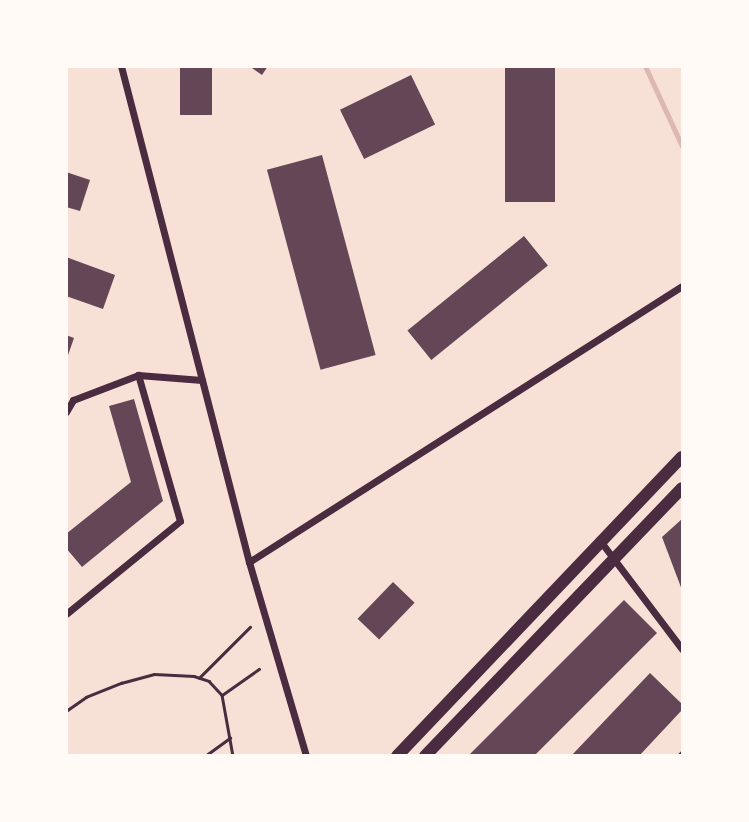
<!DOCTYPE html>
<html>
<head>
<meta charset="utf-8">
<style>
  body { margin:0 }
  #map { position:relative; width:749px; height:822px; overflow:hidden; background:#f7e1d7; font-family:"Nunito Sans",sans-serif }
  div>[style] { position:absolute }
  .stream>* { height:5px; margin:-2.5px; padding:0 2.5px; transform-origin:2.5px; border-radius:2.5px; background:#dcb8b0 }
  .building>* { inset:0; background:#644757; transform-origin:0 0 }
  .path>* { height:2.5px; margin:-1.25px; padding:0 1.25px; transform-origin:1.25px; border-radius:1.25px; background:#4a2c40 }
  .service>* { height:4.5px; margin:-2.25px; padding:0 2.25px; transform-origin:2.25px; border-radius:2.25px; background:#4a2c40 }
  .minor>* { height:7px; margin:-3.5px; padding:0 3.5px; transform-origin:3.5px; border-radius:3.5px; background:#4a2c40 }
  .tertiary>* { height:12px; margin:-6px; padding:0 6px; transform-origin:6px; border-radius:6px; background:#4a2c40 }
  span { translate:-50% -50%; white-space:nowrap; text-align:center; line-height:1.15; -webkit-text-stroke:7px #fffaf5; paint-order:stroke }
  .frame { position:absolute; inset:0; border:68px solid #fffaf5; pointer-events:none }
</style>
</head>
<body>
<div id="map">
  <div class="stream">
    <div style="left:645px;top:66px;width:88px;rotate:65.2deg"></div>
  </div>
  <div class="building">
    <div style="left:180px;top:66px;width:32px;height:49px"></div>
    <div style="clip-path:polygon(249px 66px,268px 66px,262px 75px)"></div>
    <div style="left:505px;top:66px;width:50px;height:136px"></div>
    <div style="left:411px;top:75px;width:55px;height:79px;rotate:64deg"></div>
    <div style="left:322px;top:155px;width:207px;height:57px;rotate:75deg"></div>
    <div style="clip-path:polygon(66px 172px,90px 180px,80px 211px,66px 207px)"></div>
    <div style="left:524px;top:236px;width:38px;height:150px;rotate:51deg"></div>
    <div style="clip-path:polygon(66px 257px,115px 275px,103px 309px,66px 296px)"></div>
    <div style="clip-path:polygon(66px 335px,74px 338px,67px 358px,66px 358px)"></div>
    <div style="clip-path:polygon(134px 399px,163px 501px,82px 567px,66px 548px,66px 534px,131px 482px,109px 406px)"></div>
    <div style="clip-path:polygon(682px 519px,682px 590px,662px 537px)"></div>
    <div style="left:393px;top:582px;width:30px;height:51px;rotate:44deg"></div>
    <div style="clip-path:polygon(624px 600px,657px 633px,534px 756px,468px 756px)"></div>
    <div style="clip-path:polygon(650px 673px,682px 704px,682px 710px,639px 756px,571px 756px)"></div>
  </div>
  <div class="path">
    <div style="left:199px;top:678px;width:72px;rotate:-45deg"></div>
    <div style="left:222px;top:695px;width:45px;rotate:-35.1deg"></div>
    <div style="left:66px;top:711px;width:24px;rotate:-35deg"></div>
    <div style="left:86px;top:697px;width:38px;rotate:-22deg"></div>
    <div style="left:121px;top:683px;width:34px;rotate:-15deg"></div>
    <div style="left:154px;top:674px;width:40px;rotate:2.9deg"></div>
    <div style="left:194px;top:676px;width:16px;rotate:18deg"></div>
    <div style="left:209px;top:681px;width:19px;rotate:47deg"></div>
    <div style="left:222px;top:695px;width:62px;rotate:79.8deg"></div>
    <div style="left:205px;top:756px;width:31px;rotate:-36deg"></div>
  </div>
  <div class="service">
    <div style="left:679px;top:756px;width:4px;rotate:-45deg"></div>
  </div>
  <div class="minor">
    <div style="left:121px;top:66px;width:512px;rotate:75.53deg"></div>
    <div style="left:249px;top:562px;width:202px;rotate:73.6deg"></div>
    <div style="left:66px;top:412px;width:14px;rotate:-60deg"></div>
    <div style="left:73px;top:400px;width:70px;rotate:-21deg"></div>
    <div style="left:138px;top:375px;width:64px;rotate:4.5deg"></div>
    <div style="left:601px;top:542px;width:134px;rotate:52.9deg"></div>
    <div style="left:249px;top:562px;width:513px;rotate:-32.51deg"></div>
    <div style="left:66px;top:614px;width:147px;rotate:-39.2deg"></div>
    <div style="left:180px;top:521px;width:152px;rotate:-106deg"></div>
  </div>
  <div class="tertiary">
    <div style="left:397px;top:756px;width:413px;rotate:-46.4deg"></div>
    <div style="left:425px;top:756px;width:371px;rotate:-46.2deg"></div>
  </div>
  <div class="frame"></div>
</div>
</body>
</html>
